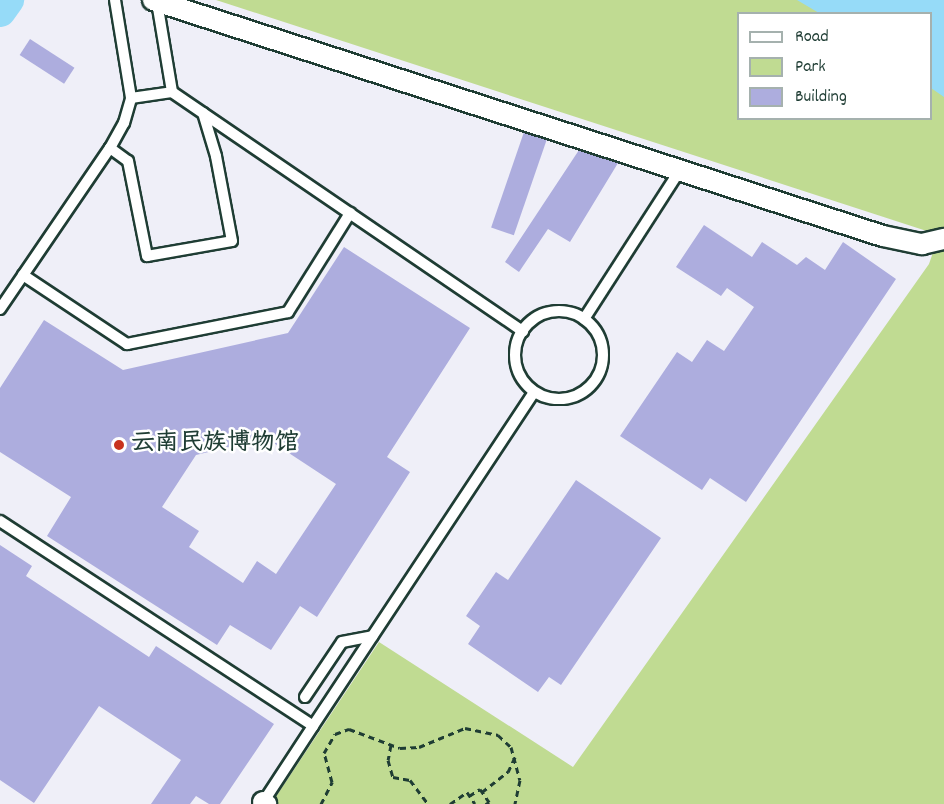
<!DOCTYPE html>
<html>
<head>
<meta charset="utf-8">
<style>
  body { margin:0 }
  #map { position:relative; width:944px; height:804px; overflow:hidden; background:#efeff8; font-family:Dekko,"LXGW WenKai TC",sans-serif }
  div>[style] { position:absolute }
  .green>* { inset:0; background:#c0db92 }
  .water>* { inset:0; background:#96dbf8 }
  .river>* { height:32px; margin:-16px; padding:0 16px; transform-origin:16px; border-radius:16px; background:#96dbf8 }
  .building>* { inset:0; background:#adadde; transform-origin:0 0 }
  .path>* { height:3px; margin-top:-1.5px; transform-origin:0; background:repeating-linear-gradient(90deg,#1f3d34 0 6px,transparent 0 10.5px) }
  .roads { filter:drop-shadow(2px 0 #1f3d34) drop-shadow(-2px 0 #1f3d34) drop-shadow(0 2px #1f3d34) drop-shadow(0 -2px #1f3d34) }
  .lane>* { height:10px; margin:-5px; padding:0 5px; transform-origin:5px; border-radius:5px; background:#fff }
  .lane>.ring { margin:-5px; padding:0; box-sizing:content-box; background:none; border:10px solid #fff; border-radius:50% }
  .street>* { height:20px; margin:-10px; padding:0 10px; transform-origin:10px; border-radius:10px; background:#fff }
  .dots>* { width:16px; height:16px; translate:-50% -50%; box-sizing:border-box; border:3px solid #fff; border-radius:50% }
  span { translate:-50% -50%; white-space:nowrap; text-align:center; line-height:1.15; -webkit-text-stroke:5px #fff; paint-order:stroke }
  .poi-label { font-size:24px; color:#1f3d34; font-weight:700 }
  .left { translate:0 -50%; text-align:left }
  .legend { position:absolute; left:737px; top:12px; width:195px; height:108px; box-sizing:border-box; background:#fff; border:2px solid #a5b1ae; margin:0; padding:8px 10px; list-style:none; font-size:18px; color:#1f3d34 }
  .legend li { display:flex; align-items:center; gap:12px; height:30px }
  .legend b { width:30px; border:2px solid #a5b1ae }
</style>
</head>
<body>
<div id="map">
  <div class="green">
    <div style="clip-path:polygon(evenodd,216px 0,944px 0,944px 804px,271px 804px,379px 642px,573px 767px,929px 264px,939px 235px,216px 0,738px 14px,930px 14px,930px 118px,738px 118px,738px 14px)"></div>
  </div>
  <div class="water">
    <div style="clip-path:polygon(797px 0,944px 0,944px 97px,931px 88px,930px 14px,819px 13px)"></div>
  </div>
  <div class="river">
    <div style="left:0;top:11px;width:14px;rotate:-54deg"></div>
  </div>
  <div class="building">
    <div style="left:30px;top:39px;width:53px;height:19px;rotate:33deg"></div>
    <div style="left:524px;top:132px;width:24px;height:101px;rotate:19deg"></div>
    <div style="clip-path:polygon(579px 150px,618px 163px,570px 242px,548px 229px,519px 272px,505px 262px)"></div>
    <div style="clip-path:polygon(704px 225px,752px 257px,762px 242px,797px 265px,806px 257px,825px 270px,843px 242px,896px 279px,746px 502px,710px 478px,702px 490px,620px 436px,677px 352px,692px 362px,707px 340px,724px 351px,754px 307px,727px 288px,721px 296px,676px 267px)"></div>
    <div style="clip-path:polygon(evenodd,344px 247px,470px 328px,387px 457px,410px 472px,317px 617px,300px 606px,271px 650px,230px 625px,217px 645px,47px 536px,71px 497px,0 452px,0 388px,44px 320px,123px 370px,288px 333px,344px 247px,266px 438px,336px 484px,276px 574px,257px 561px,243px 583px,189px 547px,199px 531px,162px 507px,196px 455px,266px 438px)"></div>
    <div style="clip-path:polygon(576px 480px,661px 538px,561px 685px,549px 677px,538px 692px,468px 644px,480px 626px,466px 616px,496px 572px,508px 580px)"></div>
    <div style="clip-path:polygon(0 545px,32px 566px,26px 576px,149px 657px,156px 646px,274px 724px,220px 804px,209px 804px,196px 796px,190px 804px,151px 804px,181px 760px,99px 706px,34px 803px,0 780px)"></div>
  </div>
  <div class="path">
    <div style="left:391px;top:745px;width:15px;rotate:101deg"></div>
    <div style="left:388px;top:760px;width:18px;rotate:74deg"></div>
    <div style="left:393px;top:777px;width:17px;rotate:10deg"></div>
    <div style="left:410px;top:780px;width:30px;rotate:53deg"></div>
    <div style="left:482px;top:792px;width:33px;rotate:-38deg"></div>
    <div style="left:508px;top:772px;width:19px;rotate:-65deg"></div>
    <div style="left:469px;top:796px;width:13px;rotate:-32deg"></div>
    <div style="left:480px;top:789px;width:16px;rotate:55deg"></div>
    <div style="left:489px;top:802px;width:4px;rotate:146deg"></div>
    <div style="left:321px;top:804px;width:25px;rotate:-63deg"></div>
    <div style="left:332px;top:782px;width:30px;rotate:-105deg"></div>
    <div style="left:324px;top:753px;width:22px;rotate:-60deg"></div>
    <div style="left:335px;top:734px;width:15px;rotate:-20deg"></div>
    <div style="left:349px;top:729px;width:54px;rotate:20.4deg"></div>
    <div style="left:400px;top:748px;width:19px;rotate:-3deg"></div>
    <div style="left:419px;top:747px;width:50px;rotate:-22.4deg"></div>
    <div style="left:465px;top:728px;width:34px;rotate:12deg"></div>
    <div style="left:498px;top:735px;width:18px;rotate:43deg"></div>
    <div style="left:511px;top:747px;width:34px;rotate:75deg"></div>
    <div style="left:520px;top:780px;width:25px;rotate:102deg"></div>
    <div style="left:450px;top:804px;width:21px;rotate:-35deg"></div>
    <div style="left:467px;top:792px;width:14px;rotate:56deg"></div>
  </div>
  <div class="roads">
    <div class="lane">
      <div style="left:115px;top:0;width:99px;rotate:80.7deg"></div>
      <div style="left:157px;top:2px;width:91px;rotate:80.5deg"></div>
      <div style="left:110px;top:148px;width:22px;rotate:36deg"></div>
      <div style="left:128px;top:161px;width:97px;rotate:78.7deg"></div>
      <div style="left:147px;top:256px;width:86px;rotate:-10deg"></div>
      <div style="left:232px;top:241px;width:86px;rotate:-100.7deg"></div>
      <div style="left:216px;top:156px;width:45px;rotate:-106.8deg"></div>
      <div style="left:23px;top:275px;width:125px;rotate:33.6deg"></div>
      <div style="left:127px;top:344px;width:164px;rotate:-11.2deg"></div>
      <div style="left:288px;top:312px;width:117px;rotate:-57.9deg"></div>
      <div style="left:0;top:309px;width:195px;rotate:-55.7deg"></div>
      <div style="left:110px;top:148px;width:29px;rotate:-61deg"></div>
      <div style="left:124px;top:123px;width:26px;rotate:-74deg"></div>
      <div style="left:131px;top:98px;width:41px;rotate:-8.3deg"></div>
      <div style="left:172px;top:92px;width:425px;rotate:34.3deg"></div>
      <div class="ring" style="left:515px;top:311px;width:78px;height:78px"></div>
      <div style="left:584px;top:319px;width:177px;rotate:-57.2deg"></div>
      <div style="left:0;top:521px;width:374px;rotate:33.2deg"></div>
      <div style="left:313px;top:726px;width:400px;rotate:-56.5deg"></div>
      <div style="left:305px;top:697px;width:66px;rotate:-56.1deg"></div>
      <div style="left:342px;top:642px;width:31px;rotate:-11deg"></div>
      <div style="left:262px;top:804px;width:93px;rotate:-56.8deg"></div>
    </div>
    <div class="street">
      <div style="left:153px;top:0;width:767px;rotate:17.92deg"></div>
      <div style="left:883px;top:236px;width:40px;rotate:12deg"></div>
      <div style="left:922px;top:244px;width:23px;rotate:-13deg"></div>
      <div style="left:263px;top:802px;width:4px;rotate:34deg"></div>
    </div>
  </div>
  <div class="dots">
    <div style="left:119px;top:445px;background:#c8321e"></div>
  </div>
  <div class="poi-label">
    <span class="left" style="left:131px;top:445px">云南民族博物馆</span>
  </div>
  <ul class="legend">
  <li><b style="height:8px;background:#fff"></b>Road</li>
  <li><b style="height:16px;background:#c0db92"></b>Park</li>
  <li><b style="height:16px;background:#adadde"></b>Building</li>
  </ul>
</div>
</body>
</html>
